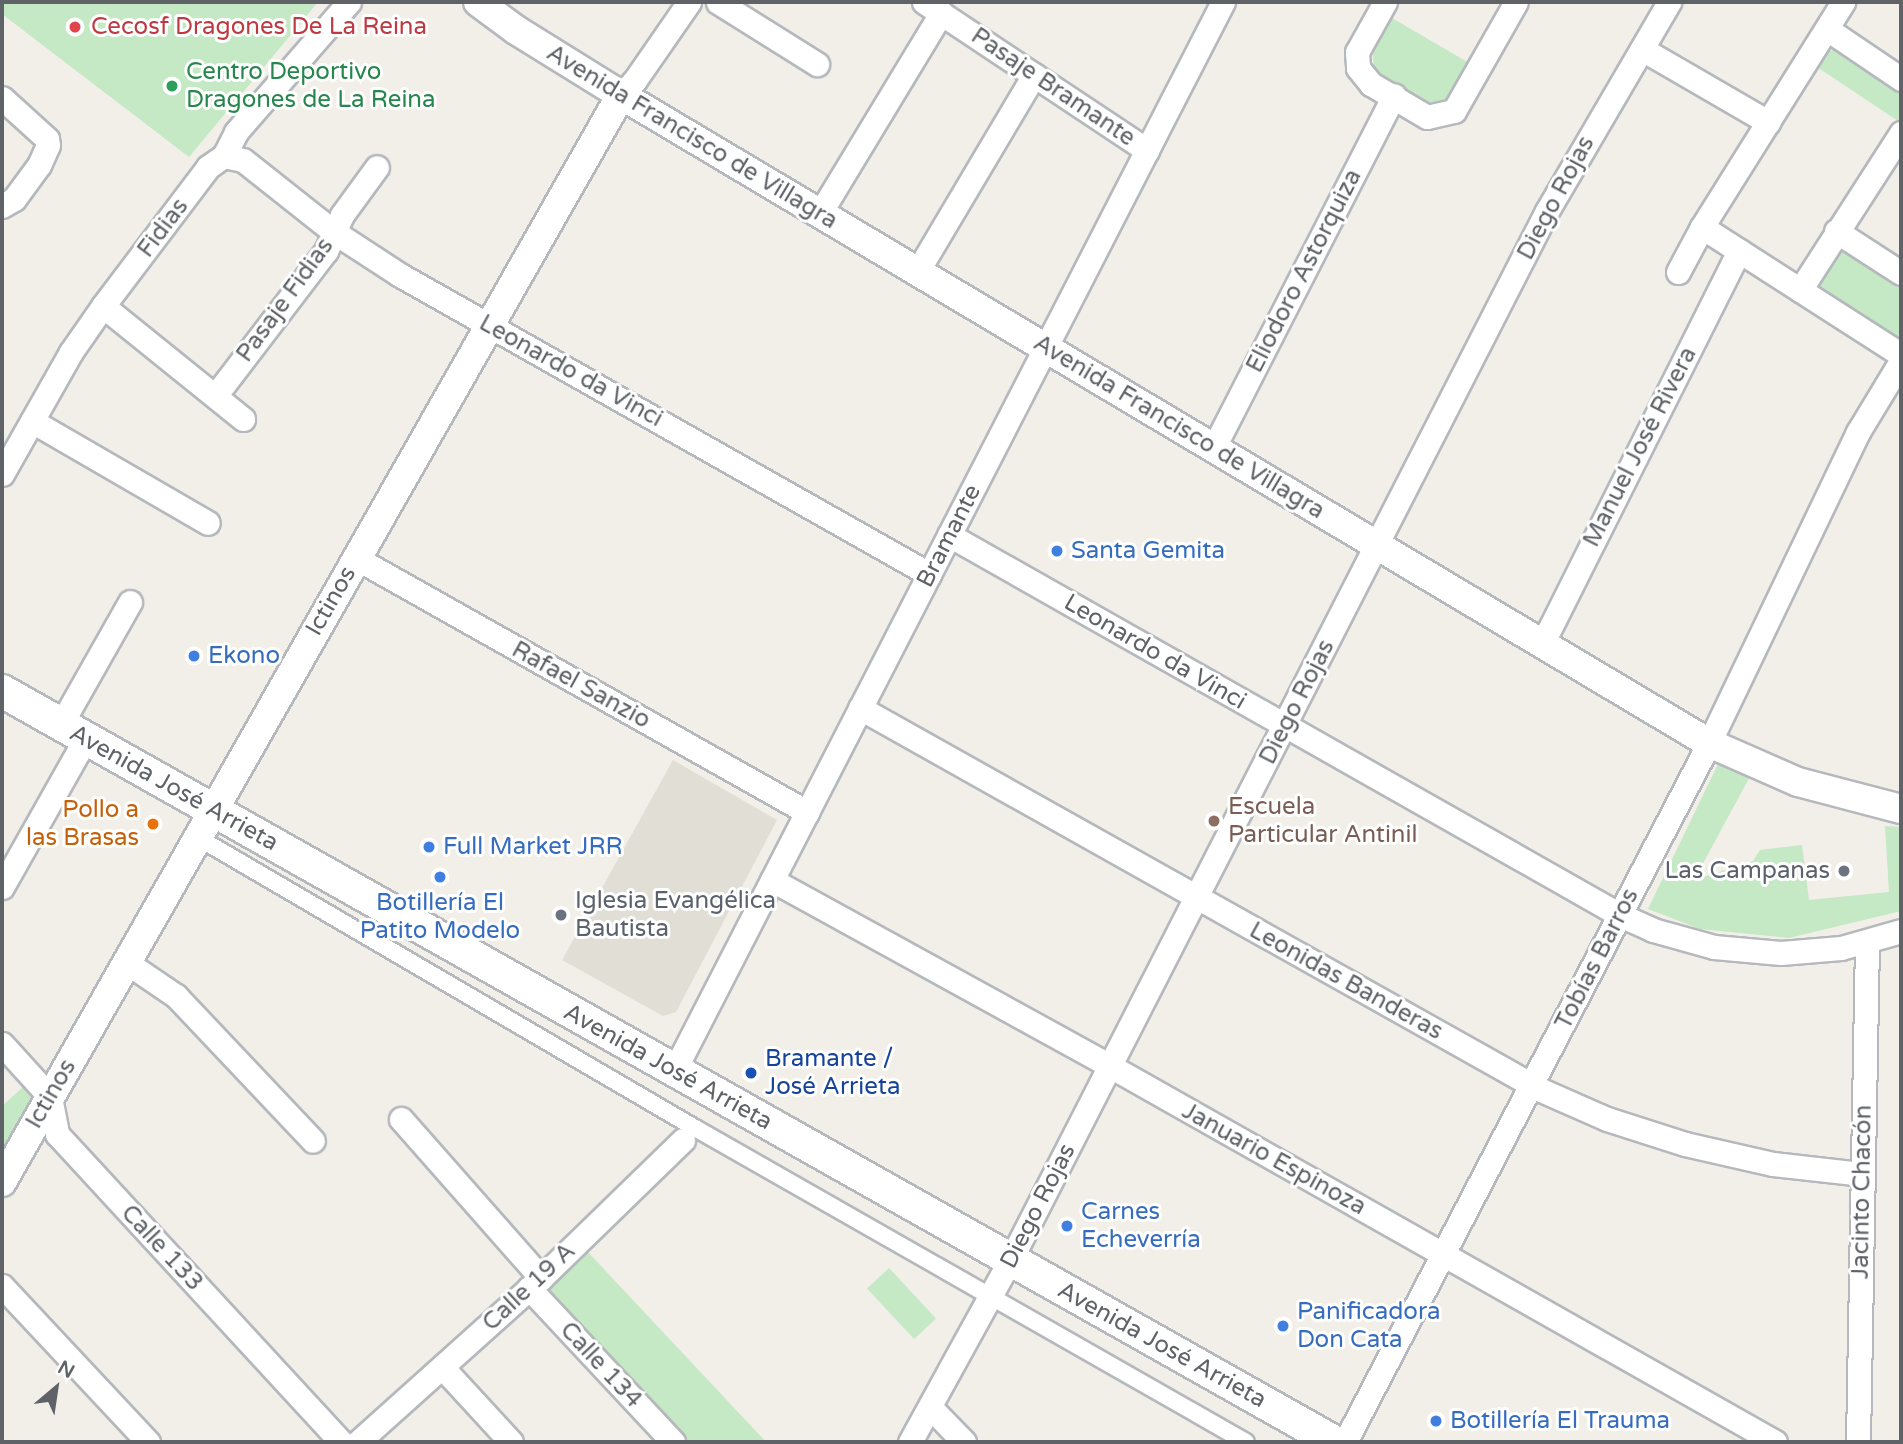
<!DOCTYPE html>
<html>
<head>
<meta charset="utf-8">
<style>
  body { margin:0 }
  #map { position:relative; width:1903px; height:1444px; overflow:hidden; background:#f1efe8; font-family:"Varela Round",sans-serif }
  div>[style] { position:absolute }
  .education>* { inset:0; background:#e1ded6 }
  .green>* { inset:0; background:#c5e8c5; transform-origin:0 0 }
  .roads { filter:drop-shadow(2px 0 #b5b8bc) drop-shadow(-2px 0 #b5b8bc) drop-shadow(0 2px #b5b8bc) drop-shadow(0 -2px #b5b8bc) }
  .pedestrian>* { height:16px; margin:-8px; padding:0 8px; transform-origin:8px; border-radius:8px; background:#fff }
  .minor>* { height:23px; margin:-11.5px; padding:0 11.5px; transform-origin:11.5px; border-radius:11.5px; background:#fff }
  .tertiary>* { height:28px; margin:-14px; padding:0 14px; transform-origin:14px; border-radius:14px; background:#fff }
  .secondary>* { height:32px; margin:-16px; padding:0 16px; transform-origin:16px; border-radius:16px; background:#fff }
  .dots>* { width:19px; height:19px; translate:-50% -50%; box-sizing:border-box; border:4px solid #fff; border-radius:50% }
  span { translate:-50% -50%; white-space:nowrap; text-align:center; line-height:1.15; -webkit-text-stroke:6px #fff; paint-order:stroke }
  .health-label { font-size:24px; color:#be3a42 }
  .left { translate:0 -50%; text-align:left }
  .leisure-label { font-size:24px; color:#27864d }
  .street-label { font-size:24px; color:#5f6368 }
  .shop-label { font-size:24px; color:#366cbe }
  .education-label { font-size:24px; color:#785e54 }
  .food-label { font-size:24px; color:#c56008 }
  .right { translate:-100% -50%; text-align:right }
  .worship-label { font-size:24px; color:#5b616d }
  .transit-label { font-size:24px; color:#164399 }
  .frame { position:absolute; inset:0; border:4px solid #5f6368; pointer-events:none }
  .north { position:absolute; left:21px; top:1353px; width:70px; height:70px; -webkit-text-stroke:5px #fff; paint-order:stroke; rotate:29deg; font-size:19px; font-weight:700; line-height:28px; text-align:center; color:#5f6368 }
  .north::after { content:''; display:block; margin:auto; width:24px; height:32px; background:#5f6368; clip-path:polygon(50% 0,100% 100%,50% 72%,0 100%) }
</style>
</head>
<body>
<div id="map">
  <div class="education">
    <div style="clip-path:polygon(673px 760px,777px 820px,676px 1012px,663px 1016px,562px 960px)"></div>
  </div>
  <div class="green">
    <div style="clip-path:polygon(2px 2px,318px 2px,189px 157px,2px 14px)"></div>
    <div style="clip-path:polygon(1392px 18px,1469px 63px,1445px 104px,1415px 100px,1374px 71px,1373px 54px)"></div>
    <div style="clip-path:polygon(1843px 47px,1901px 86px,1901px 114px,1898px 121px,1817px 67px,1826px 52px)"></div>
    <div style="clip-path:polygon(1836px 242px,1901px 279px,1901px 341px,1898px 347px,1809px 286px)"></div>
    <div style="clip-path:polygon(1718px 764px,1753px 771px,1694px 880px,1753px 861px,1760px 850px,1802px 845px,1809px 900px,1889px 892px,1885px 826px,1901px 827px,1901px 911px,1789px 938px,1700px 929px,1648px 909px)"></div>
    <div style="clip-path:polygon(24px 1086px,37px 1101px,2px 1168px,2px 1106px)"></div>
    <div style="clip-path:polygon(585px 1249px,766px 1442px,679px 1442px,538px 1290px)"></div>
    <div style="left:889px;top:1268px;width:69px;height:30px;rotate:47deg"></div>
  </div>
  <div class="roads">
    <div class="pedestrian">
      <div style="left:197px;top:837px;width:577px;rotate:30.3deg"></div>
      <div style="left:695px;top:1128px;width:634px;rotate:29.68deg"></div>
    </div>
    <div class="minor">
      <div style="left:718px;top:2px;width:117px;rotate:32.1deg"></div>
      <div style="left:924px;top:2px;width:268px;rotate:33.6deg"></div>
      <div style="left:1385px;top:2px;width:57px;rotate:119.2deg"></div>
      <div style="left:1357px;top:52px;width:16px;rotate:86deg"></div>
      <div style="left:1358px;top:68px;width:21px;rotate:51deg"></div>
      <div style="left:1371px;top:84px;width:65px;rotate:30.5deg"></div>
      <div style="left:1427px;top:117px;width:28px;rotate:-13deg"></div>
      <div style="left:1454px;top:111px;width:125px;rotate:-60.4deg"></div>
      <div style="left:1827px;top:29px;width:89px;rotate:34deg"></div>
      <div style="left:1642px;top:49px;width:146px;rotate:30.1deg"></div>
      <div style="left:621px;top:95px;width:21px;rotate:-47deg"></div>
      <div style="left:635px;top:80px;width:95px;rotate:-55.3deg"></div>
      <div style="left:2px;top:98px;width:61px;rotate:42.3deg"></div>
      <div style="left:47px;top:139px;width:6px;rotate:81deg"></div>
      <div style="left:48px;top:145px;width:22px;rotate:114deg"></div>
      <div style="left:39px;top:165px;width:42px;rotate:126.3deg"></div>
      <div style="left:14px;top:199px;width:14px;rotate:150deg"></div>
      <div style="left:224px;top:156px;width:19px;rotate:12deg"></div>
      <div style="left:243px;top:160px;width:116px;rotate:38.4deg"></div>
      <div style="left:334px;top:232px;width:79px;rotate:33.1deg"></div>
      <div style="left:400px;top:275px;width:608px;rotate:29.48deg"></div>
      <div style="left:820px;top:213px;width:234px;rotate:-58.8deg"></div>
      <div style="left:1702px;top:227px;width:237px;rotate:32.7deg"></div>
      <div style="left:1836px;top:231px;width:77px;rotate:32.9deg"></div>
      <div style="left:917px;top:272px;width:229px;rotate:-59.3deg"></div>
      <div style="left:1678px;top:272px;width:51px;rotate:-61.9deg"></div>
      <div style="left:1702px;top:227px;width:266px;rotate:-57.9deg"></div>
      <div style="left:1800px;top:290px;width:187px;rotate:-57.2deg"></div>
      <div style="left:103px;top:306px;width:180px;rotate:38.9deg"></div>
      <div style="left:215px;top:396px;width:183px;rotate:-52.6deg"></div>
      <div style="left:326px;top:251px;width:39px;rotate:-66deg"></div>
      <div style="left:342px;top:215px;width:59px;rotate:-53.9deg"></div>
      <div style="left:32px;top:421px;width:203px;rotate:30.1deg"></div>
      <div style="left:1214px;top:447px;width:395px;rotate:-62.9deg"></div>
      <div style="left:2px;top:474px;width:140px;rotate:-60.5deg"></div>
      <div style="left:71px;top:352px;width:56px;rotate:-55.2deg"></div>
      <div style="left:103px;top:306px;width:174px;rotate:-52.9deg"></div>
      <div style="left:208px;top:167px;width:19px;rotate:-35deg"></div>
      <div style="left:224px;top:156px;width:27px;rotate:-63deg"></div>
      <div style="left:236px;top:132px;width:172px;rotate:-49deg"></div>
      <div style="left:949px;top:535px;width:771px;rotate:29.52deg"></div>
      <div style="left:1620px;top:915px;width:36px;rotate:24deg"></div>
      <div style="left:1653px;top:930px;width:63px;rotate:15.6deg"></div>
      <div style="left:1714px;top:947px;width:67px;rotate:5.1deg"></div>
      <div style="left:1781px;top:953px;width:60px;rotate:-4.8deg"></div>
      <div style="left:1841px;top:948px;width:62px;rotate:-15.8deg"></div>
      <div style="left:356px;top:558px;width:518px;rotate:29.39deg"></div>
      <div style="left:1542px;top:644px;width:440px;rotate:-63.4deg"></div>
      <div style="left:860px;top:708px;width:781px;rotate:29.29deg"></div>
      <div style="left:1541px;top:1090px;width:72px;rotate:23.7deg"></div>
      <div style="left:1607px;top:1119px;width:82px;rotate:17.8deg"></div>
      <div style="left:1685px;top:1144px;width:90px;rotate:12.8deg"></div>
      <div style="left:1773px;top:1164px;width:90px;rotate:6.4deg"></div>
      <div style="left:61px;top:724px;width:140px;rotate:-60.5deg"></div>
      <div style="left:772px;top:880px;width:386px;rotate:28.8deg"></div>
      <div style="left:1110px;top:1066px;width:764px;rotate:29.48deg"></div>
      <div style="left:2px;top:887px;width:171px;rotate:-60.6deg"></div>
      <div style="left:126px;top:962px;width:60px;rotate:34.2deg"></div>
      <div style="left:176px;top:996px;width:199px;rotate:46.6deg"></div>
      <div style="left:2px;top:1044px;width:72px;rotate:47.8deg"></div>
      <div style="left:50px;top:1097px;width:38px;rotate:79deg"></div>
      <div style="left:57px;top:1134px;width:419px;rotate:47.3deg"></div>
      <div style="left:674px;top:1071px;width:1202px;rotate:-62.82deg"></div>
      <div style="left:401px;top:1119px;width:212px;rotate:48.6deg"></div>
      <div style="left:2px;top:1286px;width:214px;rotate:46.9deg"></div>
      <div style="left:529px;top:1288px;width:211px;rotate:46.9deg"></div>
      <div style="left:442px;top:1367px;width:102px;rotate:47.4deg"></div>
      <div style="left:930px;top:1407px;width:49px;rotate:45.8deg"></div>
      <div style="left:358px;top:1442px;width:246px;rotate:-41.9deg"></div>
      <div style="left:541px;top:1278px;width:198px;rotate:-44.2deg"></div>
      <div style="left:910px;top:1442px;width:218px;rotate:-61.2deg"></div>
      <div style="left:1015px;top:1251px;width:1168px;rotate:-62.91deg"></div>
      <div style="left:1547px;top:211px;width:242px;rotate:-59.7deg"></div>
      <div style="left:1345px;top:1442px;width:788px;rotate:-62.49deg"></div>
      <div style="left:1709px;top:743px;width:345px;rotate:-64.4deg"></div>
      <div style="left:1858px;top:432px;width:83px;rotate:-58.8deg"></div>
      <div style="left:1858px;top:1442px;width:500px;rotate:-88.97deg"></div>
    </div>
    <div class="tertiary">
      <div style="left:478px;top:2px;width:47px;rotate:36.4deg"></div>
      <div style="left:516px;top:30px;width:123px;rotate:31.8deg"></div>
      <div style="left:621px;top:95px;width:1266px;rotate:30.78deg"></div>
      <div style="left:1709px;top:743px;width:97px;rotate:23.7deg"></div>
      <div style="left:1798px;top:782px;width:106px;rotate:14.7deg"></div>
      <div style="left:2px;top:1182px;width:1251px;rotate:-60.34deg"></div>
    </div>
    <div class="secondary">
      <div style="left:2px;top:691px;width:1529px;rotate:29.41deg"></div>
    </div>
  </div>
  <div class="dots">
    <div style="left:75px;top:27px;background:#e0444e"></div>
    <div style="left:172px;top:86px;background:#2e9e5b"></div>
    <div style="left:1057px;top:551px;background:#3f7fe0"></div>
    <div style="left:194px;top:656px;background:#3f7fe0"></div>
    <div style="left:1214px;top:821px;background:#8d6e63"></div>
    <div style="left:153px;top:824px;background:#e8710a"></div>
    <div style="left:429px;top:847px;background:#3f7fe0"></div>
    <div style="left:1844px;top:871px;background:#6b7280"></div>
    <div style="left:440px;top:877px;background:#3f7fe0"></div>
    <div style="left:561px;top:915px;background:#6b7280"></div>
    <div style="left:751px;top:1073px;background:#1a4fb4"></div>
    <div style="left:1067px;top:1226px;background:#3f7fe0"></div>
    <div style="left:1283px;top:1326px;background:#3f7fe0"></div>
    <div style="left:1436px;top:1421px;background:#3f7fe0"></div>
  </div>
  <div class="health-label">
    <span class="left" style="left:91px;top:27px">Cecosf Dragones De La Reina</span>
  </div>
  <div class="leisure-label">
    <span class="left" style="left:186px;top:86px">Centro Deportivo<br>Dragones de La Reina</span>
  </div>
  <div class="street-label">
    <span style="left:1053px;top:87px;rotate:34deg">Pasaje Bramante</span>
    <span style="left:692px;top:137px;rotate:31deg">Avenida Francisco de Villagra</span>
    <span style="left:1556px;top:198px;rotate:-62deg">Diego Rojas</span>
    <span style="left:163px;top:228px;rotate:-53deg">Fidias</span>
    <span style="left:1304px;top:271px;rotate:-63deg">Eliodoro Astorquiza</span>
    <span style="left:285px;top:300px;rotate:-54deg">Pasaje Fidias</span>
    <span style="left:571px;top:371px;rotate:29deg">Leonardo da Vinci</span>
    <span style="left:1179px;top:427px;rotate:31deg">Avenida Francisco de Villagra</span>
    <span style="left:1640px;top:447px;rotate:-63deg">Manuel José Rivera</span>
    <span style="left:949px;top:536px;rotate:-63deg">Bramante</span>
    <span style="left:331px;top:601px;rotate:-60deg">Ictinos</span>
    <span style="left:1155px;top:652px;rotate:30deg">Leonardo da Vinci</span>
    <span style="left:581px;top:685px;rotate:29deg">Rafael Sanzio</span>
    <span style="left:1297px;top:702px;rotate:-63deg">Diego Rojas</span>
    <span style="left:174px;top:788px;rotate:29deg">Avenida José Arrieta</span>
    <span style="left:1597px;top:959px;rotate:-63deg">Tobías Barros</span>
    <span style="left:1346px;top:981px;rotate:29deg">Leonidas Banderas</span>
    <span style="left:668px;top:1067px;rotate:29deg">Avenida José Arrieta</span>
    <span style="left:51px;top:1094px;rotate:-60deg">Ictinos</span>
    <span style="left:1274px;top:1159px;rotate:29deg">Januario Espinoza</span>
    <span style="left:1862px;top:1192px;rotate:-89deg">Jacinto Chacón</span>
    <span style="left:1038px;top:1206px;rotate:-63deg">Diego Rojas</span>
    <span style="left:162px;top:1248px;rotate:47deg">Calle 133</span>
    <span style="left:529px;top:1287px;rotate:-43deg">Calle 19 A</span>
    <span style="left:1162px;top:1345px;rotate:29deg">Avenida José Arrieta</span>
    <span style="left:601px;top:1365px;rotate:47deg">Calle 134</span>
  </div>
  <div class="shop-label">
    <span class="left" style="left:1071px;top:551px">Santa Gemita</span>
    <span class="left" style="left:208px;top:656px">Ekono</span>
    <span class="left" style="left:443px;top:847px">Full Market JRR</span>
    <span style="left:440px;top:917px">Botillería El<br>Patito Modelo</span>
    <span class="left" style="left:1081px;top:1226px">Carnes<br>Echeverría</span>
    <span class="left" style="left:1297px;top:1326px">Panificadora<br>Don Cata</span>
    <span class="left" style="left:1450px;top:1421px">Botillería El Trauma</span>
  </div>
  <div class="education-label">
    <span class="left" style="left:1228px;top:821px">Escuela<br>Particular Antinil</span>
  </div>
  <div class="food-label">
    <span class="right" style="left:139px;top:824px">Pollo a<br>las Brasas</span>
  </div>
  <div class="worship-label">
    <span class="right" style="left:1830px;top:871px">Las Campanas</span>
    <span class="left" style="left:575px;top:915px">Iglesia Evangélica<br>Bautista</span>
  </div>
  <div class="transit-label">
    <span class="left" style="left:765px;top:1073px">Bramante /<br>José Arrieta</span>
  </div>
  <div class="frame"></div>
  <div class="north">N</div>
</div>
</body>
</html>
